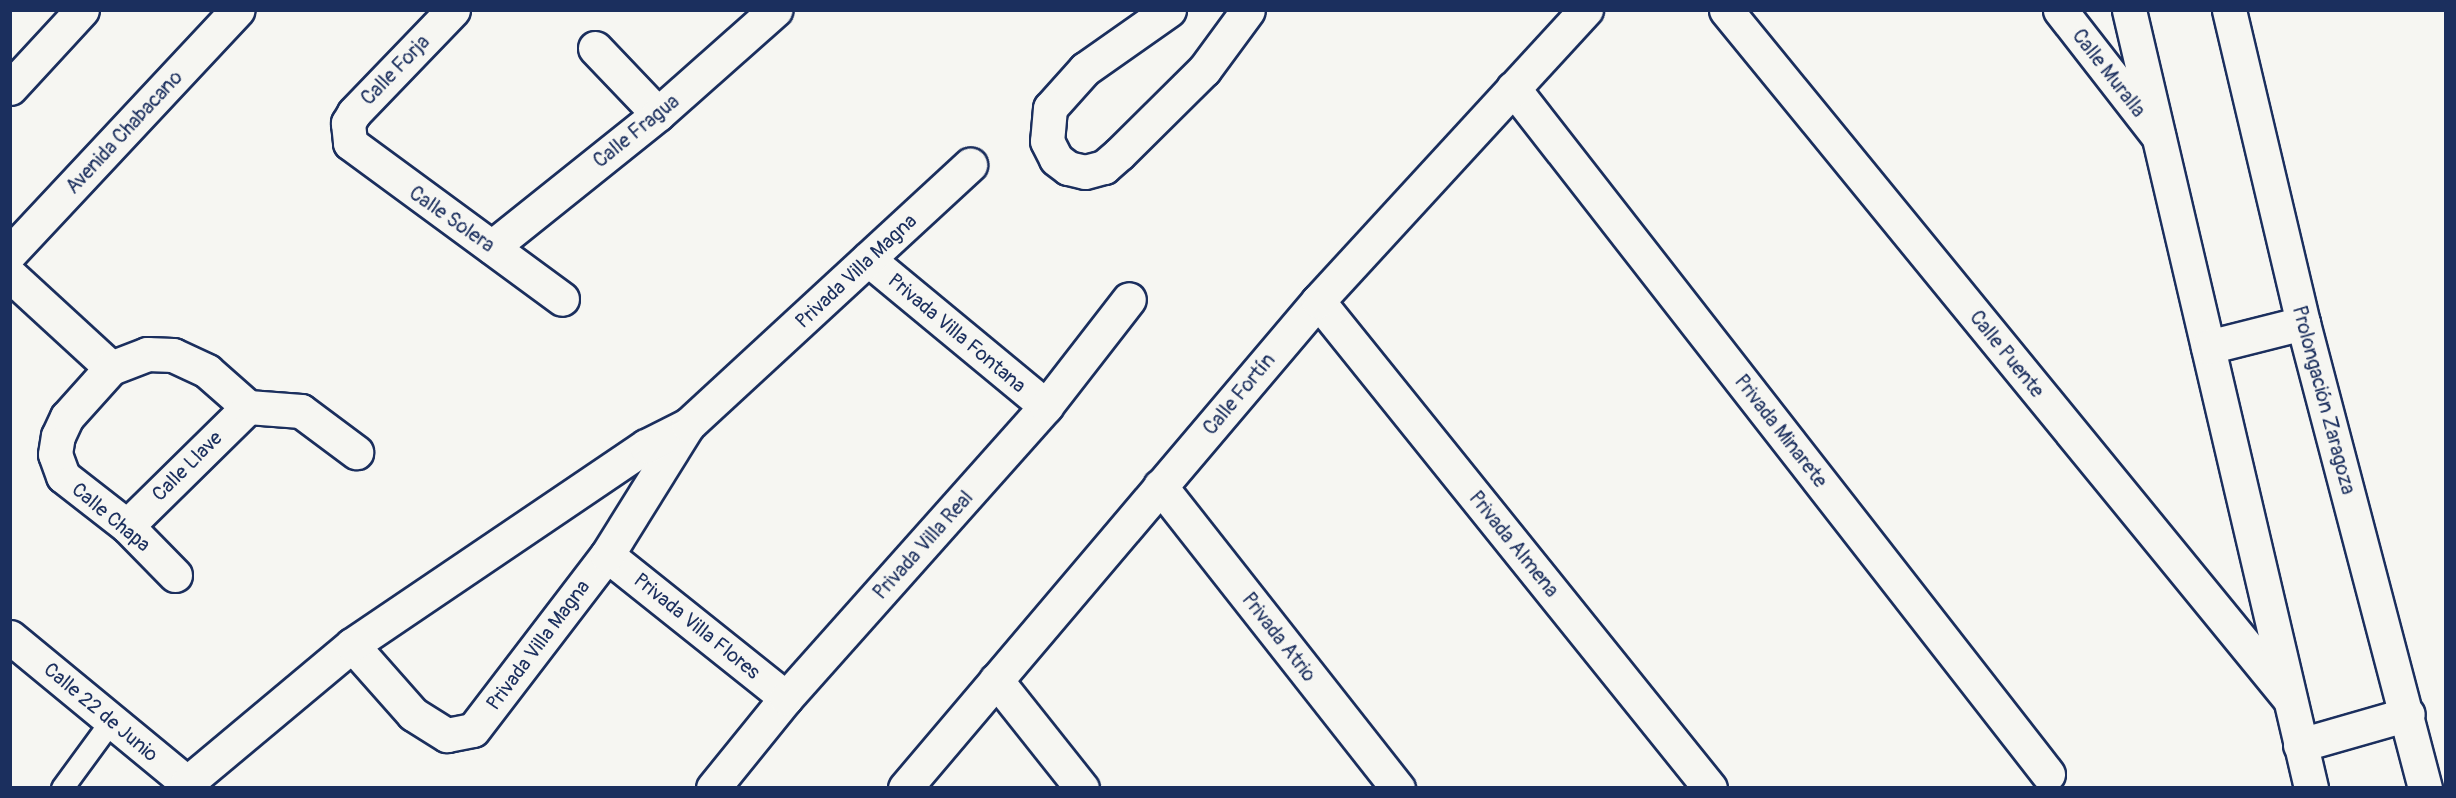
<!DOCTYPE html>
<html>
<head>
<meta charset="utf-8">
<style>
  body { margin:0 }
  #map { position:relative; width:2456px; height:798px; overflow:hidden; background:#f6f6f2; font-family:Pangolin,sans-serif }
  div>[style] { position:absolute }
  .roads { filter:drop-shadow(2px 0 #1b2f5e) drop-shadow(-2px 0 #1b2f5e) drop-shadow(0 2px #1b2f5e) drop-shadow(0 -2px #1b2f5e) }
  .service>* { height:21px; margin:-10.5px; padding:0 10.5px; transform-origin:10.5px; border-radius:10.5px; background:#f6f6f2 }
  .minor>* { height:33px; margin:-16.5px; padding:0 16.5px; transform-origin:16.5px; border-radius:16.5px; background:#f6f6f2 }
  .tertiary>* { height:33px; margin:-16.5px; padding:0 16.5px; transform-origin:16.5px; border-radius:16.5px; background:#f6f6f2 }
  .secondary>* { height:33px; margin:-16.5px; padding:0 16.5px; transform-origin:16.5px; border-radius:16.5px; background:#f6f6f2 }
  span { translate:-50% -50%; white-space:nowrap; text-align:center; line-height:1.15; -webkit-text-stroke:4.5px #f6f6f2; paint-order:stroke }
  .street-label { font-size:20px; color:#1b2f5e }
  .frame { position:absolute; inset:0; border:12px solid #1b2f5e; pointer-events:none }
</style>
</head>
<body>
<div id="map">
  <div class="roads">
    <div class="service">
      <div style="left:62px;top:788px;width:83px;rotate:-53.8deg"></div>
    </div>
    <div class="minor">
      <div style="left:453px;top:10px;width:143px;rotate:133.9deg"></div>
      <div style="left:354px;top:113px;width:12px;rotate:121deg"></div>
      <div style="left:348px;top:123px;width:20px;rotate:84deg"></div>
      <div style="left:350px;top:143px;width:263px;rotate:36.3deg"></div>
      <div style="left:1169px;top:10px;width:103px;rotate:144.9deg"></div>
      <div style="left:1085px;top:69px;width:52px;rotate:131.9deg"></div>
      <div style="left:1050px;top:108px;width:33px;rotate:95deg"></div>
      <div style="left:1047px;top:141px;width:20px;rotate:63deg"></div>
      <div style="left:1056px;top:159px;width:15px;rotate:37deg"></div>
      <div style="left:1068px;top:168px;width:17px;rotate:13deg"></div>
      <div style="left:1085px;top:172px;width:20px;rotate:-15deg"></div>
      <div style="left:1104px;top:167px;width:20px;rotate:-41deg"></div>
      <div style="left:1119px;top:154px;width:120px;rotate:-44.7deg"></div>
      <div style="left:1204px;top:70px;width:74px;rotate:-53.7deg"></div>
      <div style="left:1726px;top:10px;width:888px;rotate:50.72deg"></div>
      <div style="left:2060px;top:10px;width:160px;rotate:52.1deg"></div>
      <div style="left:595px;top:48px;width:91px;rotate:46.3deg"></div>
      <div style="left:1513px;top:88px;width:870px;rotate:52.05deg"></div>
      <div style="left:492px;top:247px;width:213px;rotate:-38.7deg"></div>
      <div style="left:658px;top:114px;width:157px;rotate:-41.6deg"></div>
      <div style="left:868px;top:259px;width:231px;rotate:39.6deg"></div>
      <div style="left:10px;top:275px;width:137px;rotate:42.6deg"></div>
      <div style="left:1318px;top:301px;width:625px;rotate:51.17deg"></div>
      <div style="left:1160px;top:486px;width:385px;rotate:51.8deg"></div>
      <div style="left:127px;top:526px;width:170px;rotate:-44.5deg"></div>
      <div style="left:607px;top:555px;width:229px;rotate:38.6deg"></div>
      <div style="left:175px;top:575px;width:69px;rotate:-134.4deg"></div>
      <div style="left:127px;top:526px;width:81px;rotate:-142deg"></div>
      <div style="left:63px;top:476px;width:23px;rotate:-110deg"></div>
      <div style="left:55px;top:454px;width:18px;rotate:-81deg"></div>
      <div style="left:58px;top:436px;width:21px;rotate:-65deg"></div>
      <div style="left:67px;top:417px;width:66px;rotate:-48.1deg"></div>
      <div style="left:111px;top:368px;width:39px;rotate:-21deg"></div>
      <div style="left:147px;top:354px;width:26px;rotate:2deg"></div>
      <div style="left:173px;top:355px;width:38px;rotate:25deg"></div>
      <div style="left:207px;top:371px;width:55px;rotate:41.3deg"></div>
      <div style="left:248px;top:407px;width:53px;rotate:4.3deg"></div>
      <div style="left:301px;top:411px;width:69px;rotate:36.7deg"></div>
      <div style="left:10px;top:637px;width:237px;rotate:39.5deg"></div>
      <div style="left:352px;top:645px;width:92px;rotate:48.5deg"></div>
      <div style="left:413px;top:714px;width:40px;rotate:32deg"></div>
      <div style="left:447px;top:735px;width:26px;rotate:-11deg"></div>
      <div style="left:473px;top:730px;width:220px;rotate:-52.6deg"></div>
      <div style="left:607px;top:555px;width:153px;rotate:-58.1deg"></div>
      <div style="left:996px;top:680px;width:138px;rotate:51.5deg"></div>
      <div style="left:187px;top:783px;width:215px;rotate:-39.9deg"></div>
      <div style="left:352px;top:645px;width:355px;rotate:-34.1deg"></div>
      <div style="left:646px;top:446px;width:47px;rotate:-26.6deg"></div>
      <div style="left:688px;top:425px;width:384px;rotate:-42.7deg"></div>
      <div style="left:713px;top:788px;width:116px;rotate:-51deg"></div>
      <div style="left:786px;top:698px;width:391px;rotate:-48.3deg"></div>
      <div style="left:1046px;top:406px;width:135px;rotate:-52.2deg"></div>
      <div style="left:905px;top:788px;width:639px;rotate:-49.7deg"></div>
      <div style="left:1318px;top:301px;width:396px;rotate:-47.4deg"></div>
    </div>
    <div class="tertiary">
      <div style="left:2129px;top:10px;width:799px;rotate:76.83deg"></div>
      <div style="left:2229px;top:10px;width:322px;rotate:76.7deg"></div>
      <div style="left:2303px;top:323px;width:481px;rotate:75.3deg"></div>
      <div style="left:2208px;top:347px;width:98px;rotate:-14.2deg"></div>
      <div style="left:2300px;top:745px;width:112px;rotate:-16deg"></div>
    </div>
    <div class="secondary">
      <div style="left:10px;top:88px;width:106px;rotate:-47.3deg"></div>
      <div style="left:10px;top:253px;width:333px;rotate:-46.9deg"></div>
    </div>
  </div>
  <div class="street-label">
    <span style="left:395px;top:70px;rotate:-46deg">Calle Forja</span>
    <span style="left:2109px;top:73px;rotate:52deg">Calle Muralla</span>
    <span style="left:636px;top:131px;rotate:-39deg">Calle Fragua</span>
    <span style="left:124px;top:132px;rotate:-47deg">Avenida Chabacano</span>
    <span style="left:452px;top:219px;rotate:35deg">Calle Solera</span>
    <span style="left:856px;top:271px;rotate:-43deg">Privada Villa Magna</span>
    <span style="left:957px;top:333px;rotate:40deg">Privada Villa Fontana</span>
    <span style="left:2007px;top:354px;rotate:51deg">Calle Puente</span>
    <span style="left:1239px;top:394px;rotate:-50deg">Calle Fortín</span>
    <span style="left:2324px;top:400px;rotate:75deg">Prolongación Zaragoza</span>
    <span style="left:1781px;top:431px;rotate:52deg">Privada Minarete</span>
    <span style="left:187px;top:466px;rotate:-45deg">Calle Llave</span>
    <span style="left:111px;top:517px;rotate:40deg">Calle Chapa</span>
    <span style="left:1514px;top:544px;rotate:51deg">Privada Almena</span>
    <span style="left:923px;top:545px;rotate:-48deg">Privada Villa Real</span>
    <span style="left:697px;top:626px;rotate:39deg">Privada Villa Flores</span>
    <span style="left:1279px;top:637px;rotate:52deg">Privada Atrio</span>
    <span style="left:538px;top:645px;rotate:-53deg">Privada Villa Magna</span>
    <span style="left:101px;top:712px;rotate:40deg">Calle 22 de Junio</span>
  </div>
  <div class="frame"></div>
</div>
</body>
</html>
